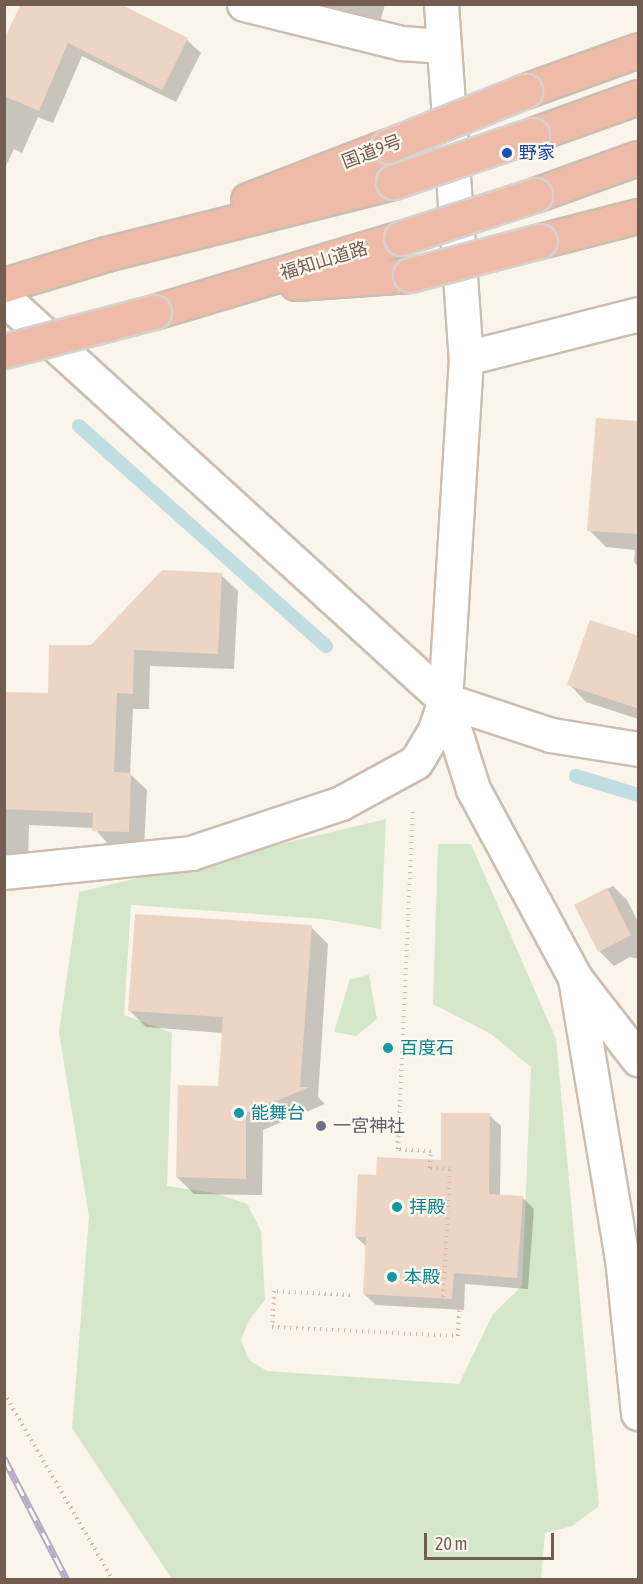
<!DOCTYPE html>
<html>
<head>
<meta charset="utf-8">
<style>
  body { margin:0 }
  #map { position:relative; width:643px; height:1584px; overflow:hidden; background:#faf4ea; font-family:"Asap Condensed","Noto Sans JP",sans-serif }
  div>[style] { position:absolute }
  .green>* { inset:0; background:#d5e7ca }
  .shadow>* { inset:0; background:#0003 }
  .stream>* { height:14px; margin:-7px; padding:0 7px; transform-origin:7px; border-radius:7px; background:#c0dde2 }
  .building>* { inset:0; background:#edd5c5; transform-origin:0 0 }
  .path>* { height:4px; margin-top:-2px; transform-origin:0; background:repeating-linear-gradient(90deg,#d2b9a8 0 1.5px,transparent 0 6px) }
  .roads { filter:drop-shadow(2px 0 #ccbdb1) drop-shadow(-2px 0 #ccbdb1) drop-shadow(0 2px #ccbdb1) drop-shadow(0 -2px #ccbdb1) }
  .street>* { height:33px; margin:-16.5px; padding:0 16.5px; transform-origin:16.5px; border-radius:16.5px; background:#fff }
  .secondary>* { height:33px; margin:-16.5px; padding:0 16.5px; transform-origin:16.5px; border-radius:16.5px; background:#fff }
  .highway>* { height:33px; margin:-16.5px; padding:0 16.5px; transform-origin:16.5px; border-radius:16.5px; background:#edbba8 }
  .rail>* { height:7px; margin-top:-3.5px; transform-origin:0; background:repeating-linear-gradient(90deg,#fdf8f0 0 14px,#b8a9c4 0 28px); box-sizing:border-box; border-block:2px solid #b8a9c4 }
  .bridges { filter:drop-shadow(2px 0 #d8d2ce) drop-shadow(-2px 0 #d8d2ce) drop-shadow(0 2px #d8d2ce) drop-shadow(0 -2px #d8d2ce) }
  .highway-bridge>* { height:33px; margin:-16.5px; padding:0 16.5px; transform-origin:16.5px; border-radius:16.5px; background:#edbba8 }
  .dots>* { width:16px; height:16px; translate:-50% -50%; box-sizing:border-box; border:3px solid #fdf8f0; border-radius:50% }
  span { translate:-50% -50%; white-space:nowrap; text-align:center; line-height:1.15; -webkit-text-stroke:4.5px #fdf8f0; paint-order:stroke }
  .street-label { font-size:18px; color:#725d50 }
  .transit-label { font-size:18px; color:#164399 }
  .left { translate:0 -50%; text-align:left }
  .culture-label { font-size:18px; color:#0d838f }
  .worship-label { font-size:18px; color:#5b616d }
  .frame { position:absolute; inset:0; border:6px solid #725d50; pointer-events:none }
  .scale { position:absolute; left:424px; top:1533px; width:130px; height:27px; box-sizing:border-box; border:3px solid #725d50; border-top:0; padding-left:8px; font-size:18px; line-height:21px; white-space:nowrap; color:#725d50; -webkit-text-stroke:4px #fdf8f0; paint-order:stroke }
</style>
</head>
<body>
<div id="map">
  <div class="green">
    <div style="clip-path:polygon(386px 819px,381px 929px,323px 919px,131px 905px,124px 1015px,172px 1033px,167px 1186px,214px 1193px,247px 1204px,261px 1231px,265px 1300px,249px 1320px,241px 1340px,249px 1360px,267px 1371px,459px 1384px,493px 1314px,522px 1286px,531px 1067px,491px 1034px,433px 1004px,438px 844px,471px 844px,556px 1039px,599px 1506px,572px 1526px,545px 1533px,541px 1579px,172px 1579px,72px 1428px,89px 1217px,59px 1032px,79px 892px)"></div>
    <div style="clip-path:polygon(369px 975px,377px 1019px,356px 1036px,334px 1032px,350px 979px)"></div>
  </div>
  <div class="shadow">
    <div style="clip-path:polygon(117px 4px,187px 40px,201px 53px,176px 102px,82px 56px,53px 123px,38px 117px,22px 153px,14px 149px,4px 170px,4px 48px)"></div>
    <div style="clip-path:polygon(286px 4px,385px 4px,379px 27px)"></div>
    <div style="clip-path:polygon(638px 422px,638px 567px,634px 562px,635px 550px,606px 547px,589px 530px)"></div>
    <div style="clip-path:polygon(221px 575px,238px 591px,234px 669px,150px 666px,149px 709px,133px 709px,130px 774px,147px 790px,144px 848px,110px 846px,94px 828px,29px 825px,28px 862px,4px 861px,4px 694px,50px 695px,92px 647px)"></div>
    <div style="clip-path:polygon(638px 638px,638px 719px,586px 702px,569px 684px)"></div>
    <div style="clip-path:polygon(613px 886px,627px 900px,638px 922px,638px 959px,630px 957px,614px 966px,600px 952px,576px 905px)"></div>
    <div style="clip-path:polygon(311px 927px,328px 944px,318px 1097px,325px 1104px,263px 1130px,262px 1195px,194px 1194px,177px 1177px,219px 1087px,223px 1033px,146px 1027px,129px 1010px)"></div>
    <div style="clip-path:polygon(489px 1115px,501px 1126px,500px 1196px,522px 1197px,534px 1209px,528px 1289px,465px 1284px,464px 1310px,376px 1305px,364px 1294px,367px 1247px,356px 1237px,378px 1176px,442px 1162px)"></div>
  </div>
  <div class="stream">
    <div style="left:79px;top:426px;width:331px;rotate:41.7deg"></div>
    <div style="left:576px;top:776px;width:65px;rotate:17deg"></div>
  </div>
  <div class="building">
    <div style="clip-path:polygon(21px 4px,120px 4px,188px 38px,162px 90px,68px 43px,39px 111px,4px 96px,4px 39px)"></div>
    <div style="clip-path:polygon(596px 418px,639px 421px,639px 534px,587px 531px)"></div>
    <div style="clip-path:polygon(162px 570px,222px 573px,218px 654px,134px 650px,133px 694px,117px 693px,114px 772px,131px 773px,129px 832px,92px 831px,93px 813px,4px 809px,4px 692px,48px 693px,49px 645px,91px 645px)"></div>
    <div style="clip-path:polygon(590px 620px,639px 636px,639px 709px,567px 685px)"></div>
    <div style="left:607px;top:888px;width:53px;height:37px;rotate:63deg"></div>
    <div style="clip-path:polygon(135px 914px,312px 925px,300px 1087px,310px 1087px,246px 1113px,246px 1179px,176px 1177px,178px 1085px,218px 1086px,223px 1017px,128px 1011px)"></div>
    <div style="clip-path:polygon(441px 1113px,490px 1113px,489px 1194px,523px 1196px,517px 1278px,454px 1273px,452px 1299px,363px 1294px,366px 1237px,355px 1237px,358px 1174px,376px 1175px,377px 1157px,441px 1160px)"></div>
  </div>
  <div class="path">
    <div style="left:350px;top:1295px;width:76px;rotate:-177deg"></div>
    <div style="left:274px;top:1291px;width:36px;rotate:93deg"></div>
    <div style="left:272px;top:1327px;width:186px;rotate:2.8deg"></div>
    <div style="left:458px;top:1336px;width:33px;rotate:-87deg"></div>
    <div style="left:460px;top:1303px;width:17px;rotate:180deg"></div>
    <div style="left:443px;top:1303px;width:134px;rotate:-87deg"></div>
    <div style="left:450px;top:1169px;width:20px;rotate:-177deg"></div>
    <div style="left:430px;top:1168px;width:17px;rotate:-87deg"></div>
    <div style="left:431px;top:1151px;width:33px;rotate:-177deg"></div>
    <div style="left:398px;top:1149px;width:341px;rotate:-87.5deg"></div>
    <div style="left:4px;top:1393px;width:216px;rotate:59.8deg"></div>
  </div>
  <div class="roads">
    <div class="street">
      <div style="left:244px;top:4px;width:163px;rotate:13.9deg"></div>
      <div style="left:402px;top:43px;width:40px;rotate:4.3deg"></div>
      <div style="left:4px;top:872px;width:188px;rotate:-5.8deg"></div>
      <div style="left:191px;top:853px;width:158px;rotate:-18.4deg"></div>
      <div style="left:341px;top:803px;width:85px;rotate:-28.7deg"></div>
      <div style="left:416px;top:762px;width:37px;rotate:-59deg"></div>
      <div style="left:435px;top:730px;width:32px;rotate:-72deg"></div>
      <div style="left:445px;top:700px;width:112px;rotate:18.3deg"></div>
      <div style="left:551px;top:735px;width:88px;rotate:9.1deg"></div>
      <div style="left:575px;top:978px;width:284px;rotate:80.5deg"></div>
      <div style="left:622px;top:1258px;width:156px;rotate:84.1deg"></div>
    </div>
    <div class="secondary">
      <div style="left:441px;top:4px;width:355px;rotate:86deg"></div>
      <div style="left:466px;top:358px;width:343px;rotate:93.5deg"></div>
      <div style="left:445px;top:700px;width:93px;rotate:72.5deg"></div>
      <div style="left:473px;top:789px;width:215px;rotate:61.6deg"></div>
      <div style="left:575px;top:978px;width:103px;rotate:52.1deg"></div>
      <div style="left:4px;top:298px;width:597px;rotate:42.35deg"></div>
      <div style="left:466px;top:358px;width:178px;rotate:-14.3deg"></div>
    </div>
    <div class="highway">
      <div style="left:525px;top:91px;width:120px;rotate:-19.9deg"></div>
      <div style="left:532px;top:135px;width:113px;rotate:-19.7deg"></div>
      <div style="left:535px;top:195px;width:109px;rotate:-19.8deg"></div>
      <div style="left:248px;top:200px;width:150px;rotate:-21.1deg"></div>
      <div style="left:540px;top:241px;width:101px;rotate:-14.3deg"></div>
      <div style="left:296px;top:283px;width:114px;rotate:-4deg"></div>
      <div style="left:4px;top:285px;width:107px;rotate:-16.9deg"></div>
      <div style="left:106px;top:254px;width:296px;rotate:-14.1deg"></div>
      <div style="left:154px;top:312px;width:258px;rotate:-16.7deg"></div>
    </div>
  </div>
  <div class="rail">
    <div style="left:4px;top:1458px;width:137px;rotate:62.7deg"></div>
  </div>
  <div class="bridges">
    <div class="highway-bridge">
      <div style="left:388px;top:146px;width:148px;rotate:-21.9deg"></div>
      <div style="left:393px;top:182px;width:147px;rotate:-18.7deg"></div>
      <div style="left:401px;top:238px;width:141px;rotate:-17.8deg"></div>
      <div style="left:410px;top:275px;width:134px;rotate:-14.7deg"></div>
      <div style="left:4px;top:351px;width:155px;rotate:-14.6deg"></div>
    </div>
  </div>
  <div class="dots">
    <div style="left:507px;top:153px;background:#1a4fb4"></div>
    <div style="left:388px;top:1048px;background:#0f9aa8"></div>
    <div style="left:239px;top:1113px;background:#0f9aa8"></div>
    <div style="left:321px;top:1126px;background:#6b7280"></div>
    <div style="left:397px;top:1207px;background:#0f9aa8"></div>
    <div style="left:392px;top:1277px;background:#0f9aa8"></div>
  </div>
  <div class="street-label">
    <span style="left:372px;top:152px;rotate:-21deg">国道9号</span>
    <span style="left:324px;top:261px;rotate:-17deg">福知山道路</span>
  </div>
  <div class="transit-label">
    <span class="left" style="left:519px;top:153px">野家</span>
  </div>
  <div class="culture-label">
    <span class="left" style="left:400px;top:1048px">百度石</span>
    <span class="left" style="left:251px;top:1113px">能舞台</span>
    <span class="left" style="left:409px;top:1207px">拝殿</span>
    <span class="left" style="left:404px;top:1277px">本殿</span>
  </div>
  <div class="worship-label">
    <span class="left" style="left:333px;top:1126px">一宮神社</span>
  </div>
  <div class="frame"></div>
  <div class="scale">20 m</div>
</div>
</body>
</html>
